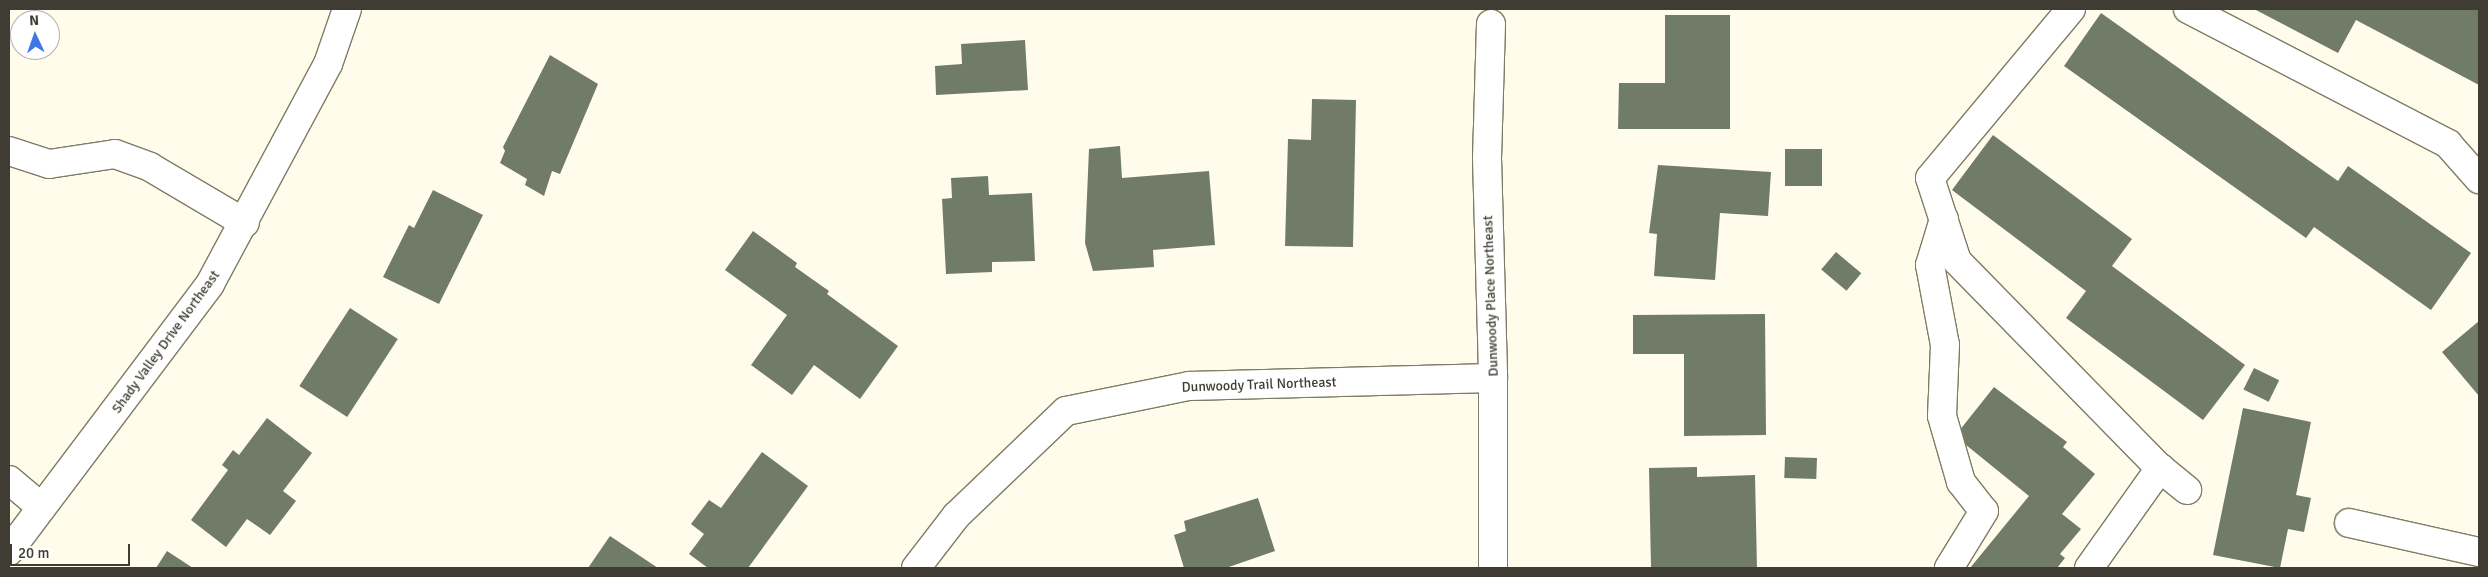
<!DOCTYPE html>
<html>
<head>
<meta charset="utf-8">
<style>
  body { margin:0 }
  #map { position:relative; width:2488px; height:577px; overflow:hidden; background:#fffcec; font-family:Signika,sans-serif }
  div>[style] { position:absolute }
  .building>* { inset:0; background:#707c67; transform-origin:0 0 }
  .roads { filter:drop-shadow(1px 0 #7f7c64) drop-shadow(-1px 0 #7f7c64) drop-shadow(0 1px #7f7c64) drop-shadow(0 -1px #7f7c64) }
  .minor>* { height:28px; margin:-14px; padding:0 14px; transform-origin:14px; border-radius:14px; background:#fff }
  span { translate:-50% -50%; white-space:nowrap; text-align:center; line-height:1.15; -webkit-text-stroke:5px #fff; paint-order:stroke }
  .street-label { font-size:14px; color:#3f3d33 }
  .frame { position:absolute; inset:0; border:10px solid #3f3d33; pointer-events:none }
  .north { position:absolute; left:10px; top:10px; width:50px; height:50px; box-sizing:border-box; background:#fff; border:1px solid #b2b1ad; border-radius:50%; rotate:357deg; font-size:14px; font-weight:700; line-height:20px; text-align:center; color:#3f3d33 }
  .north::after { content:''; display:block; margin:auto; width:18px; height:22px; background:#4077e7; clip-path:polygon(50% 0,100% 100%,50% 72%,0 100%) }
  .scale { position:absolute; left:10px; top:544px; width:120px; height:22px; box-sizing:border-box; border:2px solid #3f3d33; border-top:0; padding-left:6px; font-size:15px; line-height:18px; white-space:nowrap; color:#3f3d33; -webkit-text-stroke:4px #fff; paint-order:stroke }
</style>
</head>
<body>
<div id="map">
  <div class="building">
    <div style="clip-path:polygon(2254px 9px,2479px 9px,2479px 85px,2356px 20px,2338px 53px)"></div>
    <div style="clip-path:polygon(2101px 13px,2338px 181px,2348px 166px,2471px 253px,2431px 310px,2314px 227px,2306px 238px,2064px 66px)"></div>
    <div style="clip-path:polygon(1665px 15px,1730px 15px,1730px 129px,1618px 129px,1619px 83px,1665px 83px)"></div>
    <div style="clip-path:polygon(1025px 40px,1028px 90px,936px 95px,935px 66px,962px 64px,961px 44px)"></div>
    <div style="clip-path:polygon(550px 55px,598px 84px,560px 174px,552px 171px,544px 196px,525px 185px,527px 179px,500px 163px,505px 151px,503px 147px)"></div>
    <div style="clip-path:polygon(1312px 99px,1356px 100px,1353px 247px,1285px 246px,1288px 139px,1311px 140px)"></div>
    <div style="clip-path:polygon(1993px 135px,2132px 239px,2112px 266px,2245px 365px,2203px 420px,2066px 318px,2086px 291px,1952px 190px)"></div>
    <div style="clip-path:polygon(1120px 146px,1122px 178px,1209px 171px,1215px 245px,1153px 250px,1154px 267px,1093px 271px,1085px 243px,1089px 149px)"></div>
    <div style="left:1785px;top:149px;width:37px;height:37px"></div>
    <div style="clip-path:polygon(1658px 165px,1771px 172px,1768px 216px,1720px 213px,1715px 280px,1654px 276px,1657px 234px,1649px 233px)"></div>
    <div style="clip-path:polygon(988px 176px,989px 195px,1032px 193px,1035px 261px,992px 262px,992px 272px,946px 274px,942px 199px,952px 198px,951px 178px)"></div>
    <div style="clip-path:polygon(433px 190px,483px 215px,439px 304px,383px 277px,409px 225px,414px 228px)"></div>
    <div style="clip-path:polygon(753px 231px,797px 263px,795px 267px,829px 291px,827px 294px,898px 346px,860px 399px,814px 365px,792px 395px,751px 365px,787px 315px,725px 270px)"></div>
    <div style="left:1836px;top:252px;width:33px;height:23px;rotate:40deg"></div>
    <div style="left:350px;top:308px;width:57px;height:93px;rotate:33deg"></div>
    <div style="clip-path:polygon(1765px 314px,1766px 435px,1684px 436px,1684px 354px,1633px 354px,1633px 315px)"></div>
    <div style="clip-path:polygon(2479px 321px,2479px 396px,2442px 352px)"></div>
    <div style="left:2254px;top:368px;width:28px;height:24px;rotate:26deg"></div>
    <div style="clip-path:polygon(1994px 387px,2067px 442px,2063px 447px,2095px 474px,2062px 514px,2081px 529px,2060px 554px,2065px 558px,2057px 568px,1970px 568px,2029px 496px,1955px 436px)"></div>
    <div style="clip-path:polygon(2243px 408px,2311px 422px,2296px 495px,2311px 498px,2304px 532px,2288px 529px,2280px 568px,2213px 555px)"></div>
    <div style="clip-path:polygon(267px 418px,312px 453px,283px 491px,296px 501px,270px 535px,247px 519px,226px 547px,191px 520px,228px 470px,222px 465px,233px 450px,239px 455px)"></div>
    <div style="clip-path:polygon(762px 452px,808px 486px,748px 568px,708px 568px,689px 554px,704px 534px,691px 524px,709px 500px,721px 508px)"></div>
    <div style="left:1785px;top:457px;width:32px;height:21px;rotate:2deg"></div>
    <div style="clip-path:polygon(1697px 467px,1697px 477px,1755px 475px,1757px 568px,1651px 568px,1649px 468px)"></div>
    <div style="clip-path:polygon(1258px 498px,1275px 551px,1226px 568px,1184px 568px,1174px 535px,1186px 531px,1184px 521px)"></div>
    <div style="clip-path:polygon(610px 536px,658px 568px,588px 568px)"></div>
    <div style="clip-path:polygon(167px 551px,193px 568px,156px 568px)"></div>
  </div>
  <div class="roads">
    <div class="minor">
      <div style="left:2071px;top:9px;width:220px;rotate:129.8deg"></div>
      <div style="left:1930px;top:178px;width:87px;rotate:72deg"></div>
      <div style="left:1957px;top:261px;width:290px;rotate:45.6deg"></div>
      <div style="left:2160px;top:468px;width:35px;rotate:39deg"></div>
      <div style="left:2188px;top:9px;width:293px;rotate:27.4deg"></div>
      <div style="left:2448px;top:144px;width:47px;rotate:48.5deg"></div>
      <div style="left:1491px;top:24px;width:134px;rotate:91.7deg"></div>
      <div style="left:1487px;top:158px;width:220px;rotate:88.4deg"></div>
      <div style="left:1493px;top:378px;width:190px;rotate:90deg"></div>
      <div style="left:9px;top:151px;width:42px;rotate:18deg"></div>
      <div style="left:49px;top:164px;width:67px;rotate:-8.6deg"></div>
      <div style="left:115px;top:154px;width:37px;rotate:20deg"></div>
      <div style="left:150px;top:167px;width:110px;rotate:30.5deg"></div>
      <div style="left:1944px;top:219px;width:48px;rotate:106.9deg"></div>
      <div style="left:1930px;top:265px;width:81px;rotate:79.4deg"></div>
      <div style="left:1945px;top:345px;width:71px;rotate:92.4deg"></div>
      <div style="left:1942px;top:416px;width:69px;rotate:73.9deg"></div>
      <div style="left:1961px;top:482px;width:37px;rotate:52deg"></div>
      <div style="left:1984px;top:511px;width:67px;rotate:121.6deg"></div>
      <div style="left:9px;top:480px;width:40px;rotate:40deg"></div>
      <div style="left:2349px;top:523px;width:133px;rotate:12.6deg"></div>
      <div style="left:9px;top:551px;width:334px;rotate:-53deg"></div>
      <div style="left:210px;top:284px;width:250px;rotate:-61.8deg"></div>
      <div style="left:328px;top:64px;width:58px;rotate:-70.9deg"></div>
      <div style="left:916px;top:568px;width:66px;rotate:-52.4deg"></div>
      <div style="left:956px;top:516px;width:152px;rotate:-43.7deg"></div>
      <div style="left:1066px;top:411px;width:126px;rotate:-11.5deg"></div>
      <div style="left:1189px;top:386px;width:304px;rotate:-1.5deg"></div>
      <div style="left:2089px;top:568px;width:123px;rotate:-54.6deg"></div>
    </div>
  </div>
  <div class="street-label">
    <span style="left:1491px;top:296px;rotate:-92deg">Dunwoody Place Northeast</span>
    <span style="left:166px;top:342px;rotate:-54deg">Shady Valley Drive Northeast</span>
    <span style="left:1259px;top:385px;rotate:-2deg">Dunwoody Trail Northeast</span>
  </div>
  <div class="frame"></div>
  <div class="north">N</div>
  <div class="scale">20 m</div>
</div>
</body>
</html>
